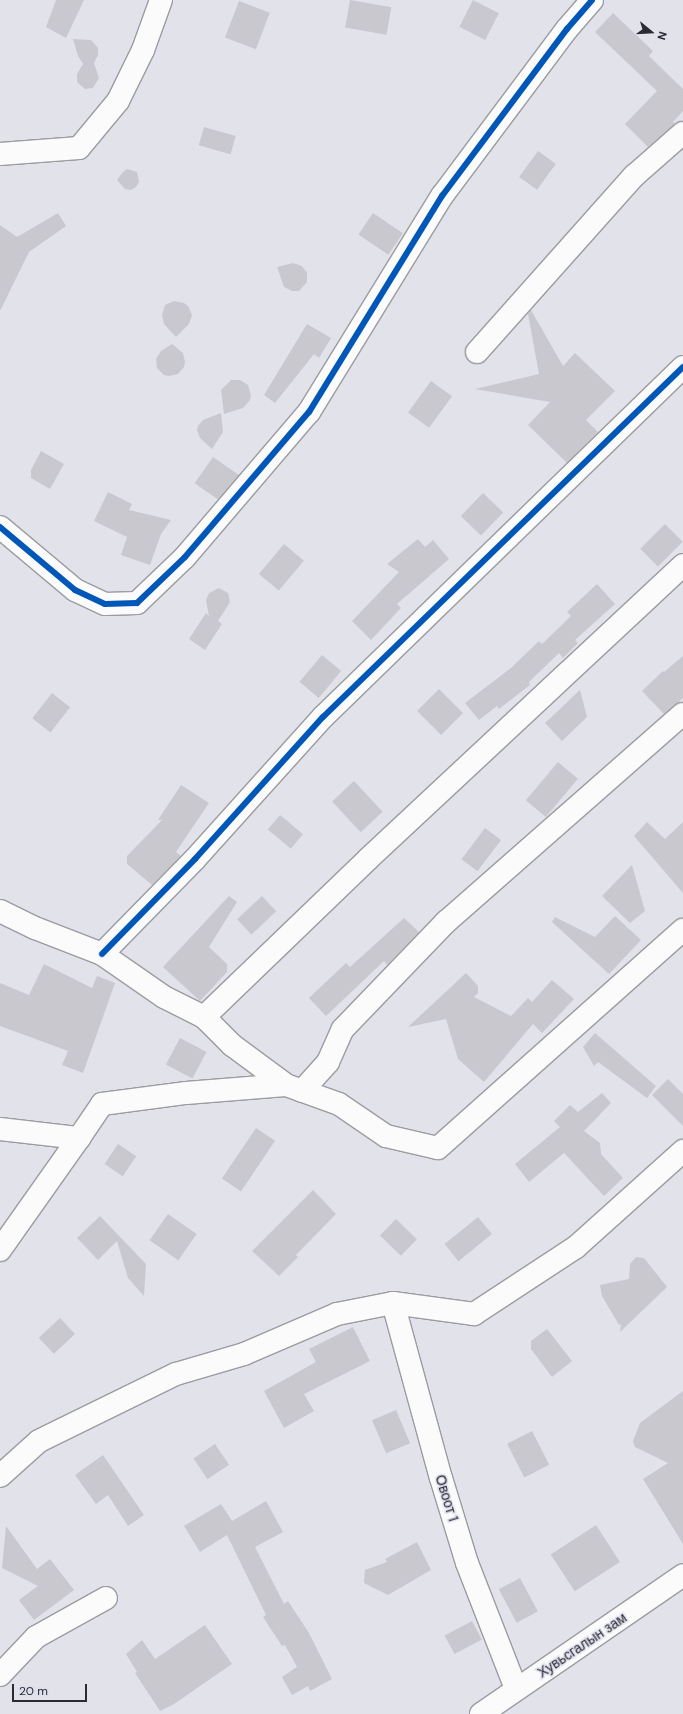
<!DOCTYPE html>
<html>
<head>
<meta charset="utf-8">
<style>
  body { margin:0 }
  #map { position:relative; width:683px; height:1714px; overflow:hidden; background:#e2e2ea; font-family:"DM Sans",sans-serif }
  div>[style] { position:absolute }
  .building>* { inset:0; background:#c8c8ce; transform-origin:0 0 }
  .roads { filter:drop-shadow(1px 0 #9b9ba1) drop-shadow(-1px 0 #9b9ba1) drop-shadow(0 1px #9b9ba1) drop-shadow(0 -1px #9b9ba1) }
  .minor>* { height:22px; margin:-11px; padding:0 11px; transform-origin:11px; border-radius:11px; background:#fbfbfc }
  .major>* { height:22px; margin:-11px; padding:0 11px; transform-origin:11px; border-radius:11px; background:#fbfbfc }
  .cycleway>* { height:6px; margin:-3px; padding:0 3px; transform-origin:3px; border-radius:3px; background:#0057b8 }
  span { translate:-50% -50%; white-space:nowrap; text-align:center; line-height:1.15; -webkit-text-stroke:3px #dedfed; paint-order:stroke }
  .street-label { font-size:14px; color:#2b2b31 }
  .north { position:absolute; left:631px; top:12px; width:40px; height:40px; -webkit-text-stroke:3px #dedfed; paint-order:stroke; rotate:108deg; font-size:11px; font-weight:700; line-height:16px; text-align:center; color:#2b2b31 }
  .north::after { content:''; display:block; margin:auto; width:14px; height:18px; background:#2b2b31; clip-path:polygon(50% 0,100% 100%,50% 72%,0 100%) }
  .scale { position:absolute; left:12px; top:1684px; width:75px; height:18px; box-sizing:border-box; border:2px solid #2b2b31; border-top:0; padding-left:5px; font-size:12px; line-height:14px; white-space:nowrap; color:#2b2b31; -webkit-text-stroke:3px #dedfed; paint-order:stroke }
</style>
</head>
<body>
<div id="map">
  <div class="building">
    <div style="clip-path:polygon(56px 0,84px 0,66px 38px,46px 27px)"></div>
    <div style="left:350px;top:0;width:42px;height:28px;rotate:10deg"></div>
    <div style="left:473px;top:0;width:29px;height:30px;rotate:27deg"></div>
    <div style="left:239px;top:1px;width:33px;height:39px;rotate:21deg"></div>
    <div style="clip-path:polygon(613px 13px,653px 51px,649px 56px,683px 89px,683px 111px,673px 122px,675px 124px,648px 147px,625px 124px,657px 91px,595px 32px)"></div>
    <div style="clip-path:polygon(73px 39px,91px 40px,98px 48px,98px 55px,94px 63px,99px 78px,93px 88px,85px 89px,77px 82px,77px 74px,83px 64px,78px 56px)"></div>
    <div style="left:204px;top:127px;width:33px;height:19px;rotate:16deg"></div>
    <div style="left:538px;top:151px;width:22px;height:32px;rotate:36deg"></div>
    <div style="clip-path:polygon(127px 169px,137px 172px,139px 182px,136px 187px,131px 190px,125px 189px,117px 180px,122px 173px)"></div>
    <div style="clip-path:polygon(58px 213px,66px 226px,29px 252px,0 311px,0 225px,17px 237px)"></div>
    <div style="left:373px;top:213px;width:36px;height:26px;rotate:34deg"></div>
    <div style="clip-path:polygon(293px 263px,302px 266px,307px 273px,307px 282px,299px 291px,292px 291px,284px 287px,277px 267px)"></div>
    <div style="clip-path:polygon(174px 301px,184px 303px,188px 306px,192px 315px,189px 324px,176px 337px,164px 324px,162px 315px,165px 305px)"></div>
    <div style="clip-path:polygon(531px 310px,563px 366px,575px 353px,615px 391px,586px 420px,598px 432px,567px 463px,528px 425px,550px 402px,475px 389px,539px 374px,528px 314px)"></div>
    <div style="clip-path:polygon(307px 324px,331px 338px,319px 358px,314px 354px,275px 403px,264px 395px)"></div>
    <div style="clip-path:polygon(172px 344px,183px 353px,185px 362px,184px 367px,178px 374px,169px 376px,164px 375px,157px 368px,156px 359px,161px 351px)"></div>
    <div style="clip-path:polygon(231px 380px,240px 380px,248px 385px,251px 395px,250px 400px,243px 408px,224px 414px,221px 390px)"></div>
    <div style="left:431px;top:381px;width:26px;height:39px;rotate:36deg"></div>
    <div style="clip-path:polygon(221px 413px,223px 432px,212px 449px,200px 438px,197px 430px,198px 426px,203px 420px)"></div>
    <div style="clip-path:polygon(41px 451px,64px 464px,50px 489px,31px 478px,31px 470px)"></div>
    <div style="left:213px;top:457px;width:32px;height:32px;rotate:35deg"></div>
    <div style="clip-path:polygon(108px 492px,132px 504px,129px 510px,171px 520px,161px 534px,150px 565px,121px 555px,127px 537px,94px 521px)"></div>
    <div style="left:483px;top:493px;width:28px;height:32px;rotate:44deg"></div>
    <div style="left:665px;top:524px;width:25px;height:35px;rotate:45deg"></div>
    <div style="clip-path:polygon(418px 539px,425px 547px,433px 540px,449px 559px,397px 604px,401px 608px,371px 640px,352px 621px,399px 572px,387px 564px)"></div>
    <div style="left:284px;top:544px;width:26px;height:39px;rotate:40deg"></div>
    <div style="clip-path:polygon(597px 584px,615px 604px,575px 640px,578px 643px,563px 658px,559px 653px,529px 682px,530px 685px,499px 709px,497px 706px,479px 720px,465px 703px,511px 668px,539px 641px,542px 644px,571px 616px,567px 612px)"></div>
    <div style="clip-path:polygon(219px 588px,228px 593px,230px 602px,218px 621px,222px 624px,205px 650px,189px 639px,206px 613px,209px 616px,206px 600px,209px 593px)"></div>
    <div style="left:322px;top:655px;width:25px;height:35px;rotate:40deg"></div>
    <div style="clip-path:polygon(683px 656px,683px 698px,664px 714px,642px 691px,663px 671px,664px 672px)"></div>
    <div style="left:439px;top:689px;width:34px;height:31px;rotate:45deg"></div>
    <div style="clip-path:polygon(580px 690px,587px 717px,562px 741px,545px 723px)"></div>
    <div style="left:52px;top:693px;width:23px;height:32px;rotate:38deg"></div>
    <div style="left:558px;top:762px;width:26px;height:50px;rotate:40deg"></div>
    <div style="left:354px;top:781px;width:42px;height:30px;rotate:47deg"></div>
    <div style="clip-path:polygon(181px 785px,209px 803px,176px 852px,181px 856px,152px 885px,127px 864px,127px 856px,162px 820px,158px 820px)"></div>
    <div style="left:280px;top:815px;width:30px;height:19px;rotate:40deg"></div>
    <div style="clip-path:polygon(647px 822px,665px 839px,683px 822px,683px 893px,634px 836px)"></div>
    <div style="left:485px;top:828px;width:20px;height:39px;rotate:37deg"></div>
    <div style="clip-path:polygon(632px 865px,645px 911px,630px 923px,602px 896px)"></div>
    <div style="clip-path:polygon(229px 896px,237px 902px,209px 947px,227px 964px,227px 972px,200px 1001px,163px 967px)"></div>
    <div style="left:262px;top:896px;width:21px;height:34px;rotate:47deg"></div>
    <div style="clip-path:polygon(615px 916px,641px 940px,609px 974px,552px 922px,555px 917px,595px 937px)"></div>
    <div style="clip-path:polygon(404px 918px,419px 932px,387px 965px,384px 961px,326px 1016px,309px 998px,346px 963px,350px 967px)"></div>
    <div style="clip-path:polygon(44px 964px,92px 988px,97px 976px,115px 983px,83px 1073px,62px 1065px,68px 1051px,0 1026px,0 983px,29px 995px)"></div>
    <div style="clip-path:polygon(466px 973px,478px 986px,478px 993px,474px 997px,511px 1016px,528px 998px,532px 1002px,552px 980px,574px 999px,542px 1033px,533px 1024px,484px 1082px,458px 1059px,446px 1019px,408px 1027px)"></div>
    <div style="clip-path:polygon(595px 1033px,656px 1086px,647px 1098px,598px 1062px,594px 1066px,583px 1047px)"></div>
    <div style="left:180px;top:1038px;width:30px;height:30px;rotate:28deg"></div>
    <div style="clip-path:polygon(668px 1079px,683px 1094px,683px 1126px,652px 1095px)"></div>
    <div style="clip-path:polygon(602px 1093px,611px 1103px,584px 1131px,600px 1143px,601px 1154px,623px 1178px,604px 1196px,564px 1153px,529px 1182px,515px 1164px,560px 1127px,554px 1121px,570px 1105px,578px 1112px)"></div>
    <div style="left:256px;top:1128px;width:23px;height:61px;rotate:34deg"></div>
    <div style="left:118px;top:1144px;width:22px;height:24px;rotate:34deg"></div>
    <div style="clip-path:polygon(313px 1190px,336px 1214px,296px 1255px,298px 1257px,279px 1276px,252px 1251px)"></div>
    <div style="left:168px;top:1214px;width:35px;height:32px;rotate:35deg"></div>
    <div style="clip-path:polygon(100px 1216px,146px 1264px,144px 1296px,128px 1278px,117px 1241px,98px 1260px,77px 1238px)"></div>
    <div style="left:478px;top:1217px;width:22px;height:43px;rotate:51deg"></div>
    <div style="left:396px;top:1219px;width:29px;height:23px;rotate:44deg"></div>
    <div style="clip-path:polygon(636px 1257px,644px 1258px,667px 1287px,620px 1332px,621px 1324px,619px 1325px,602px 1296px,600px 1285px,629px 1279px,630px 1264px)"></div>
    <div style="left:60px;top:1318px;width:22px;height:29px;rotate:47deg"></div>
    <div style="clip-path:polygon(353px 1327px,370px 1361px,304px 1394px,314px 1411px,284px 1428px,264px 1391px,316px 1362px,309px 1349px)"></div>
    <div style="clip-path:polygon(547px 1329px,572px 1361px,552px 1377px,531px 1349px,531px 1341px)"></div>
    <div style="clip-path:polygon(683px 1391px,683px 1544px,643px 1479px,668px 1463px,635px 1447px,633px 1441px,640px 1423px)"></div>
    <div style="left:396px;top:1410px;width:36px;height:26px;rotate:67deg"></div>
    <div style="left:532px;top:1431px;width:38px;height:28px;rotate:63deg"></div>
    <div style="left:215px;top:1444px;width:25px;height:26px;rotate:56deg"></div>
    <div style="clip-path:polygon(103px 1455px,144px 1515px,128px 1526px,108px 1495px,96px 1504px,75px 1475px)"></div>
    <div style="clip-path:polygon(266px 1501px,283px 1532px,255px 1547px,284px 1604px,288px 1601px,309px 1633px,332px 1679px,310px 1691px,308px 1686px,292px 1695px,282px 1677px,297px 1667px,285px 1645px,282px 1646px,263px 1617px,266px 1615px,227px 1535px,200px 1552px,184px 1526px,221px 1504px,232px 1521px)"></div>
    <div style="left:596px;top:1525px;width:44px;height:54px;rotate:57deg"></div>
    <div style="clip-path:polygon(6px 1526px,37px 1569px,50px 1559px,74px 1590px,34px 1620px,19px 1600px,38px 1586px,2px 1568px)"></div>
    <div style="clip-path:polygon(417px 1542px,431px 1570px,388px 1595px,364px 1583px,365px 1570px,387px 1562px,385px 1559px)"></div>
    <div style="left:520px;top:1578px;width:38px;height:24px;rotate:62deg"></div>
    <div style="left:472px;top:1621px;width:21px;height:31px;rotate:62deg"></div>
    <div style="clip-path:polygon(205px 1625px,232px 1664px,174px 1704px,160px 1711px,135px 1673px,137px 1672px,126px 1654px,142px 1640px,155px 1659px)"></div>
  </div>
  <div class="roads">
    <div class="minor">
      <div style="left:0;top:154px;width:79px;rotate:-4.3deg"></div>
      <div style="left:79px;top:148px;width:61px;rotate:-50.3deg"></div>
      <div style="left:118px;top:101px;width:57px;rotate:-63.9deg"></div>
      <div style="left:143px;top:50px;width:53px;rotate:-70.2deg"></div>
      <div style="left:477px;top:352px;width:236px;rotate:-48.3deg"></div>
      <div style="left:634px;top:176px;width:65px;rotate:-41.3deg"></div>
      <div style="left:0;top:527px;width:98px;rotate:40deg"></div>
      <div style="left:75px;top:590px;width:33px;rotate:25deg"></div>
      <div style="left:105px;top:604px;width:32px;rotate:-2deg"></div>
      <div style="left:137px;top:603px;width:66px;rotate:-43.8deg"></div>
      <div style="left:185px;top:557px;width:191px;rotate:-49.5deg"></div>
      <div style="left:309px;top:412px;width:254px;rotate:-58.4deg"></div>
      <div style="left:442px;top:196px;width:209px;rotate:-53.2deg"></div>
      <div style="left:567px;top:29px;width:38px;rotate:-49deg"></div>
      <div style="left:0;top:911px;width:39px;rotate:26deg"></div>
      <div style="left:35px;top:928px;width:72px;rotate:21.2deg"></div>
      <div style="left:102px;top:954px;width:75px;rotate:34.7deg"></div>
      <div style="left:164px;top:997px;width:45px;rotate:26.6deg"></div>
      <div style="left:204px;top:1017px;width:40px;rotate:45deg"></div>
      <div style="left:232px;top:1045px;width:67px;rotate:36.5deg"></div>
      <div style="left:102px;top:954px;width:133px;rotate:-45.6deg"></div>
      <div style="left:195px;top:859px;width:191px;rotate:-48deg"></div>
      <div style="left:323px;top:717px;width:502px;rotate:-44.19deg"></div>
      <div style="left:204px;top:1017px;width:228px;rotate:-43.9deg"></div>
      <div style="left:368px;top:859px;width:431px;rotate:-43deg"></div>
      <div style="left:302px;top:1091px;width:39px;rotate:-48deg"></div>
      <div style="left:328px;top:1062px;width:36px;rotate:-66deg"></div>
      <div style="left:343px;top:1029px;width:149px;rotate:-46.1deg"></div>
      <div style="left:446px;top:922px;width:315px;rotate:-41.3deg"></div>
      <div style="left:0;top:1129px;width:80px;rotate:6.5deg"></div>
      <div style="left:79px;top:1138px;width:41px;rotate:-55.9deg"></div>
      <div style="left:102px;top:1104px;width:85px;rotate:-7.5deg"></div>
      <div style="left:186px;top:1093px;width:100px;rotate:-4.6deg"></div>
      <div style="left:286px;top:1085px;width:56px;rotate:19.7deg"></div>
      <div style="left:339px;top:1104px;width:57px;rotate:34.2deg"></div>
      <div style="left:386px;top:1136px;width:53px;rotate:13deg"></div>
      <div style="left:438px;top:1148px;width:328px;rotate:-41.7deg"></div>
      <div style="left:0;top:1250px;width:137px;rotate:-54.8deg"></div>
      <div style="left:393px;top:1303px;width:181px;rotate:74.7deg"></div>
      <div style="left:441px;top:1478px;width:89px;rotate:73deg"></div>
      <div style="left:467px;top:1563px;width:135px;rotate:68.7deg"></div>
      <div style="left:0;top:1476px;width:52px;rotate:-41.9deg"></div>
      <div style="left:39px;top:1441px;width:153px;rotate:-26.1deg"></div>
      <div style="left:176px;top:1374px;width:71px;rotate:-16.4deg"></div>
      <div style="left:244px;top:1354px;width:101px;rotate:-23.3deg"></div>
      <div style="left:337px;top:1314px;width:57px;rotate:-11.1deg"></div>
      <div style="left:393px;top:1303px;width:82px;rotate:7.7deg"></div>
      <div style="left:474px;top:1314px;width:122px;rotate:-33.3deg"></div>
      <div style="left:576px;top:1247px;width:144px;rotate:-41.9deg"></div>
      <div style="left:0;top:1675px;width:52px;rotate:-46.5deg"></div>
      <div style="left:36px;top:1637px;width:80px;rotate:-29.1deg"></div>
    </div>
    <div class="major">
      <div style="left:481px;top:1714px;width:245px;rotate:-34.5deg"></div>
    </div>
  </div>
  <div class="cycleway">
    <div style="left:0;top:527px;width:98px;rotate:40deg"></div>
    <div style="left:75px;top:590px;width:33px;rotate:25deg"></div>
    <div style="left:105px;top:604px;width:32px;rotate:-2deg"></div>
    <div style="left:137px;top:603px;width:66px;rotate:-43.8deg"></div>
    <div style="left:185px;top:557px;width:191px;rotate:-49.5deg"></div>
    <div style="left:309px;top:412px;width:254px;rotate:-58.4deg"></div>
    <div style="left:442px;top:196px;width:209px;rotate:-53.2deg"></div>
    <div style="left:567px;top:29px;width:38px;rotate:-49deg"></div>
    <div style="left:102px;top:954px;width:133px;rotate:-45.6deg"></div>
    <div style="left:195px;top:859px;width:191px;rotate:-48deg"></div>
    <div style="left:323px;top:717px;width:502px;rotate:-44.19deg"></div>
  </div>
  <div class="street-label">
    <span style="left:447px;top:1498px;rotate:73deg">Овоот 1</span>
    <span style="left:582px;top:1645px;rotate:-34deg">Хувьсгалын зам</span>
  </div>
  <div class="north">N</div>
  <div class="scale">20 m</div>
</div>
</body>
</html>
